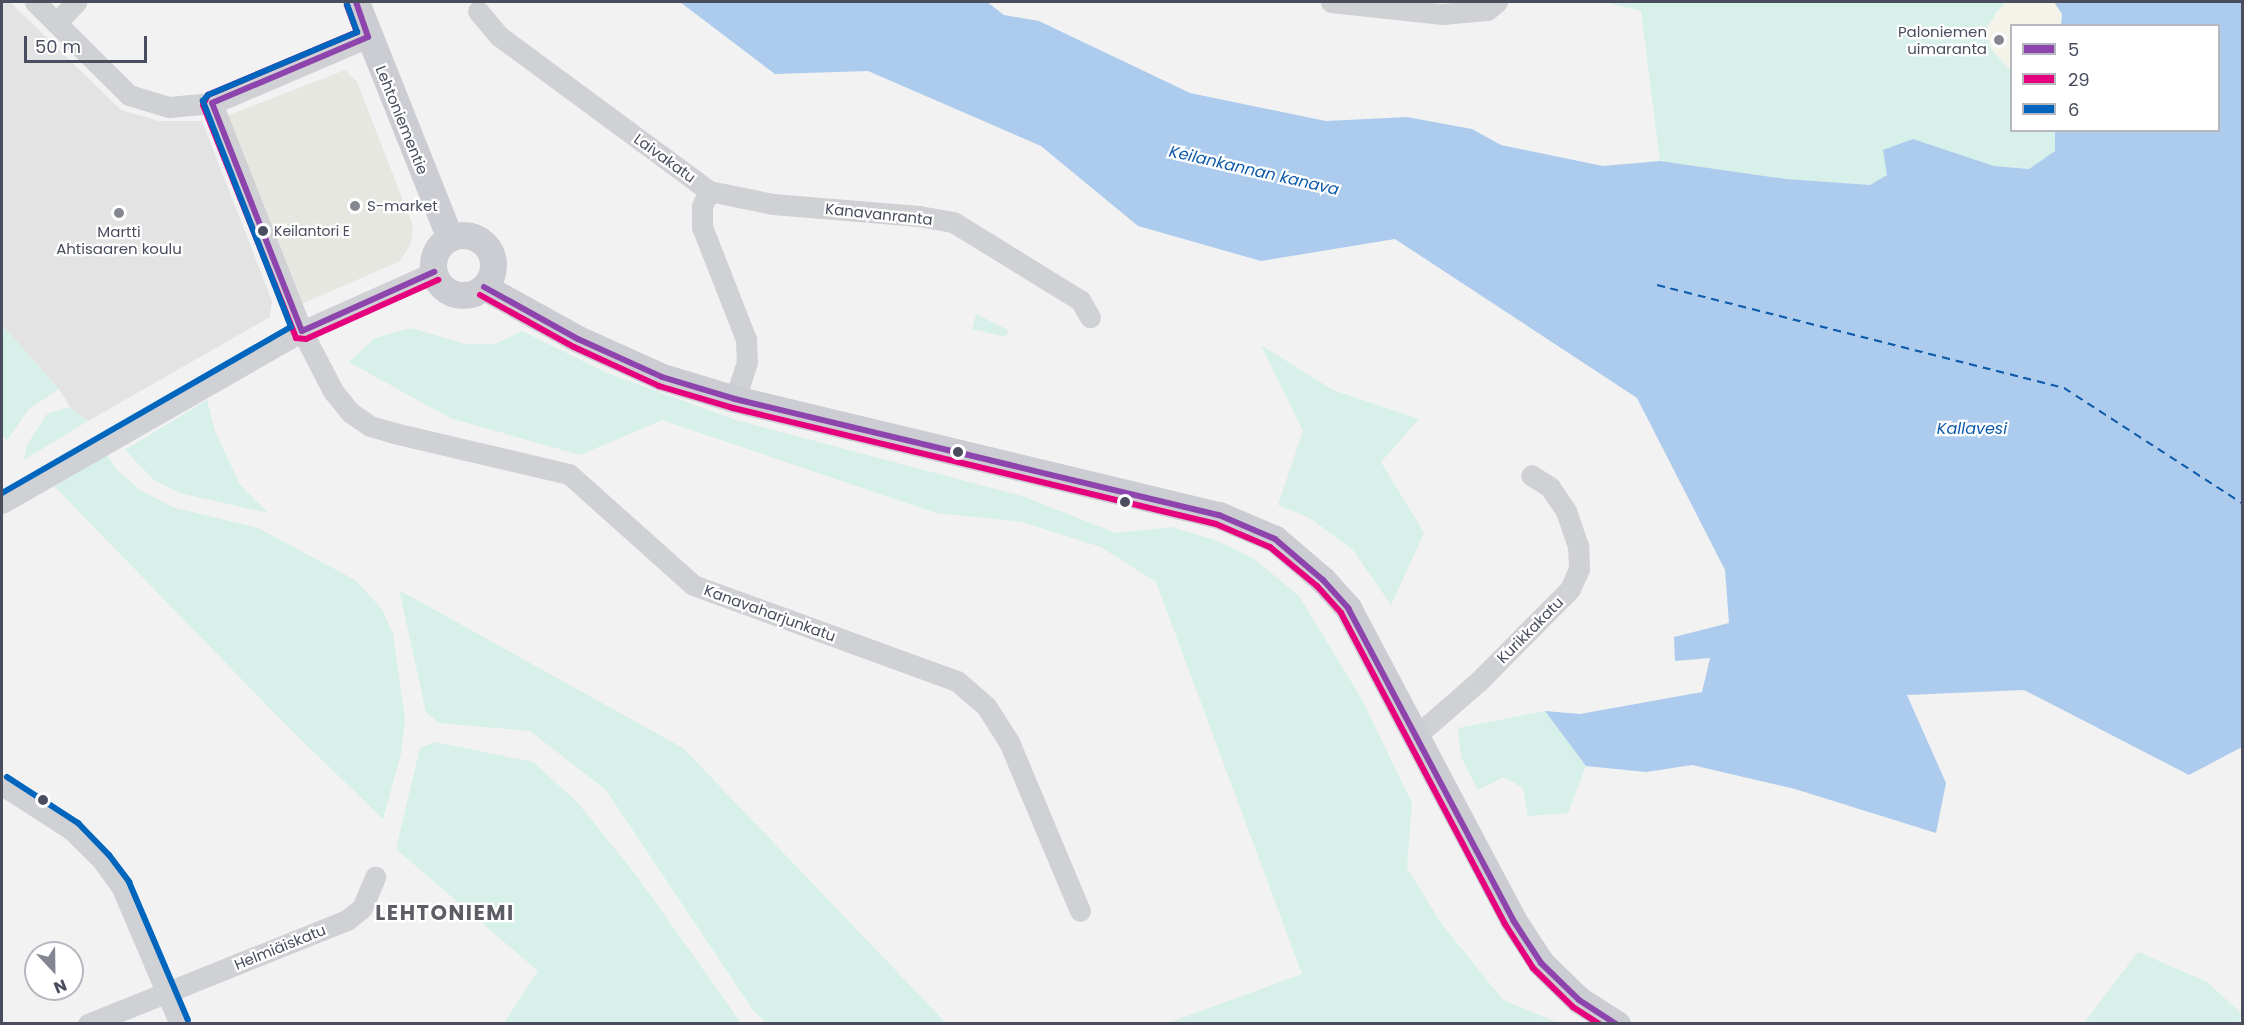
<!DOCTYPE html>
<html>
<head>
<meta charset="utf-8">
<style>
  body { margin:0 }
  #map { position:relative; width:2244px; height:1025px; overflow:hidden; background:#f2f2f2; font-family:Poppins,sans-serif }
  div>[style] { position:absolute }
  .commercial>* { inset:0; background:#e6e7e0 }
  .education>* { inset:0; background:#e4e3e4 }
  .green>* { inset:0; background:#d7f0e9 }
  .sand>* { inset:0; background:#f3f3e9 }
  .water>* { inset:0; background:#adcced }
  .ferry>* { height:1.5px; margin-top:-0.75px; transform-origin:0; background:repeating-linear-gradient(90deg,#0f5bab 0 8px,transparent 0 14px) }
  .minor>* { height:21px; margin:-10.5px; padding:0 10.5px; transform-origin:10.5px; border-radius:10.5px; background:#d0d1d5 }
  .major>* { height:27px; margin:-13.5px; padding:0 13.5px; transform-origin:13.5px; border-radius:13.5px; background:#cbcdd2 }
  .major>.ring { margin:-13.5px; padding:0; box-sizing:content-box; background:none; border:27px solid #cbcdd2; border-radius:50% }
  .bus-1>* { height:6px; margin:-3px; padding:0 3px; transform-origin:3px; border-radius:3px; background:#8e44ad }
  .bus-2>* { height:6px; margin:-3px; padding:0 3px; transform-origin:3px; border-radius:3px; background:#e5007d }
  .bus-3>* { height:6px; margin:-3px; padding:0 3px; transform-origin:3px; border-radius:3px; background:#0065bd }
  .dots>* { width:16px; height:16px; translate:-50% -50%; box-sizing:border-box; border:3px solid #fff; border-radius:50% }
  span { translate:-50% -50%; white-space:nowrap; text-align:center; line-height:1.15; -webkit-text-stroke:4.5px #fff; paint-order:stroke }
  .bus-label { font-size:14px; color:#494d5e }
  .left { translate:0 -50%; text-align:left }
  .poi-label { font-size:15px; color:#494d5e }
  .right { translate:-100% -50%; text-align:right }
  .street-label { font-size:15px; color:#494d5e }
  .water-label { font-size:16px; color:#0f5bab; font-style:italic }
  .district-label { font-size:21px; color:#5d5e65; font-weight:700; letter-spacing:1.5px }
  .frame { position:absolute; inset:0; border:3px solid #494d5e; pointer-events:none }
  .legend { position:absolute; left:2010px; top:24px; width:210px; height:108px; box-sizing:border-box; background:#fff; border:2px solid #b6b8bf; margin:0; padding:8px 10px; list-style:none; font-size:18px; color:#494d5e }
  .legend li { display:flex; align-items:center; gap:12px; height:30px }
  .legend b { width:30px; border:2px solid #b6b8bf }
  .north { position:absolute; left:24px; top:941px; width:60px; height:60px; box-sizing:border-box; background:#fff; border:2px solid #b6b8bf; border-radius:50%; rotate:158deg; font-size:16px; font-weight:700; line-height:24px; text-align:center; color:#494d5e }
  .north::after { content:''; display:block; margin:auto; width:21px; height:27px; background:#848792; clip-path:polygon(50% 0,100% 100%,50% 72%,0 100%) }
  .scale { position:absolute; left:24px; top:36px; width:123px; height:27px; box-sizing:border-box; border:3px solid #494d5e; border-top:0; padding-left:8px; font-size:18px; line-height:21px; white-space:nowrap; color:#494d5e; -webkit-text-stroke:4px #fff; paint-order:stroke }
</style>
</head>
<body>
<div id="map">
  <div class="commercial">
    <div style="clip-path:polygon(345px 70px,357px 82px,413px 226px,411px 243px,400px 261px,302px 304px,226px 116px)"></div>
  </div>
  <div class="education">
    <div style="clip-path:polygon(2px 2px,10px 2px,121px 110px,159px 121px,202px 121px,272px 301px,270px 317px,88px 421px,70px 407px,59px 389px,2px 325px)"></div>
  </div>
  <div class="green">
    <div style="clip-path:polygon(1604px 2px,2006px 2px,1995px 13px,1991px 48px,2011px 72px,2012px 130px,2055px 131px,2056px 151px,2029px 169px,1994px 166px,1913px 139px,1887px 175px,1870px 185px,1786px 179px,1660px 161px,1641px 11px)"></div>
    <div style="clip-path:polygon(976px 314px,1008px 330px,1006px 337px,972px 329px)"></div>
    <div style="clip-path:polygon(2px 325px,59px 389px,29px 409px,7px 440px,2px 435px)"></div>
    <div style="clip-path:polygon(411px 328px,465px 344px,495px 344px,522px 331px,607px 373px,736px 420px,1022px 496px,1116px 533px,1171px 527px,1215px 540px,1253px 558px,1299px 596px,1361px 698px,1412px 803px,1407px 868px,1441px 923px,1503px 1000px,1559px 1023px,1168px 1023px,1302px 974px,1156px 582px,1101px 547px,1022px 522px,936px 513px,662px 420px,580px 455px,450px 418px,349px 362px,375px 338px)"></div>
    <div style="clip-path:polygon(1261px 345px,1333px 390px,1419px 419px,1381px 462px,1424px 533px,1391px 605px,1353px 550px,1308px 517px,1278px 505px,1303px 431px)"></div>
    <div style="clip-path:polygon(207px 400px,215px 431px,240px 485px,268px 513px,180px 493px,154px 480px,125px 450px)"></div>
    <div style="clip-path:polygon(70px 407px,88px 421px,24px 460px,27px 445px,47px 414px)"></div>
    <div style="clip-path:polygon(107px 455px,116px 469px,140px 490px,172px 507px,258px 528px,355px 580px,382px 609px,393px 634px,405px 720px,401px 754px,383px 819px,289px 728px,54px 486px)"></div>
    <div style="clip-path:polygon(399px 590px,683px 748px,946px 1023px,766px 1023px,753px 1010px,606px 790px,530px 731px,439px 723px,426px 712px)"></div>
    <div style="clip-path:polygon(1545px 711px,1586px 766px,1568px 813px,1528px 816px,1523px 788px,1504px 777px,1478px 790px,1461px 757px,1458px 728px)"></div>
    <div style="clip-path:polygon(435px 742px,533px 762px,577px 802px,636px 875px,741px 1023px,504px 1023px,538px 971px,396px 849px,420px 748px)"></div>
    <div style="clip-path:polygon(2138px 952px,2207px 982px,2242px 1014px,2238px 1023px,2084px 1023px)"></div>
  </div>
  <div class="sand">
    <div style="clip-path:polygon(2006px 2px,2054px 2px,2062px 14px,2061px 25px,2012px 26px,2011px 72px,1991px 48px,1984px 31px)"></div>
  </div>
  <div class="water">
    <div style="clip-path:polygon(680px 2px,987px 2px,1004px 15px,1039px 21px,1190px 93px,1326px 121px,1407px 117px,1472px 129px,1501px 145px,1603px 166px,1660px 161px,1786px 179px,1870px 185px,1887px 175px,1883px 150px,1913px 139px,1994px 166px,2029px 169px,2055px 151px,2055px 131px,2218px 130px,2218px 26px,2061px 25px,2062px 14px,2054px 2px,2242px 2px,2242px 747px,2189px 775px,2024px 690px,1907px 695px,1946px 783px,1936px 833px,1795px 789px,1692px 765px,1646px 772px,1586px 766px,1545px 711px,1580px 714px,1702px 692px,1710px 658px,1675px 661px,1674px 637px,1729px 623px,1725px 570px,1637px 398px,1395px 239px,1261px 261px,1138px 226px,1041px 146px,868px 71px,775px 74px)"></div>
  </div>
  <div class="ferry">
    <div style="left:1657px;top:285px;width:420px;rotate:14.2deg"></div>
    <div style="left:2064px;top:388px;width:212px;rotate:32.9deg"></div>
  </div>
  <div class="minor">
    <div style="left:35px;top:2px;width:132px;rotate:44.7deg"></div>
    <div style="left:129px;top:95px;width:42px;rotate:16.7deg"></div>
    <div style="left:169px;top:107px;width:43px;rotate:-5.3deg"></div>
    <div style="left:212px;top:103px;width:19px;rotate:-21deg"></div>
    <div style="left:230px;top:96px;width:150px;rotate:-23.1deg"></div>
    <div style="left:1331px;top:2px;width:112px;rotate:6.2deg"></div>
    <div style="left:1442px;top:14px;width:45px;rotate:-5.1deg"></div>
    <div style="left:1487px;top:10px;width:13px;rotate:-39deg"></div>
    <div style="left:478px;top:11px;width:33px;rotate:50deg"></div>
    <div style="left:499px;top:36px;width:261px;rotate:36.4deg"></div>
    <div style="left:709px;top:191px;width:17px;rotate:115deg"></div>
    <div style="left:702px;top:206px;width:21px;rotate:90deg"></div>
    <div style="left:702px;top:227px;width:120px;rotate:68.6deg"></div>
    <div style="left:746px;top:339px;width:23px;rotate:88deg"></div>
    <div style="left:747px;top:362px;width:39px;rotate:108deg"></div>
    <div style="left:56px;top:23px;width:29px;rotate:-46deg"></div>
    <div style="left:212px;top:103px;width:245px;rotate:68.5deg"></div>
    <div style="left:302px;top:331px;width:68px;rotate:62.7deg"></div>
    <div style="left:333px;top:391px;width:28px;rotate:51deg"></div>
    <div style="left:351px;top:413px;width:23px;rotate:34deg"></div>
    <div style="left:370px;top:426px;width:25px;rotate:16deg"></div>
    <div style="left:394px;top:433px;width:180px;rotate:13.2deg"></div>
    <div style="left:569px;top:474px;width:166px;rotate:41.8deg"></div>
    <div style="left:693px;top:585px;width:281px;rotate:20deg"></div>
    <div style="left:957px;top:681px;width:38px;rotate:41deg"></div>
    <div style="left:986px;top:706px;width:43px;rotate:57.4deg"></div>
    <div style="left:1009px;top:742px;width:183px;rotate:67.2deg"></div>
    <div style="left:709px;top:191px;width:65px;rotate:11.5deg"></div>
    <div style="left:773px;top:204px;width:146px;rotate:4.7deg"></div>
    <div style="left:919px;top:216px;width:35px;rotate:10deg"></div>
    <div style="left:953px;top:222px;width:149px;rotate:31.6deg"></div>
    <div style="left:1080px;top:300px;width:20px;rotate:60deg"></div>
    <div style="left:2px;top:503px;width:346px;rotate:-29.8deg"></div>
    <div style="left:302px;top:331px;width:145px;rotate:-24.1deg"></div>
    <div style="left:1417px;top:735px;width:82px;rotate:-41.1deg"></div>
    <div style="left:1479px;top:681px;width:129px;rotate:-45.3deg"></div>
    <div style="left:1570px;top:589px;width:22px;rotate:-66deg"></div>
    <div style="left:1579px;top:569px;width:23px;rotate:-92deg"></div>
    <div style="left:1578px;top:546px;width:37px;rotate:-109deg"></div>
    <div style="left:1566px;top:511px;width:29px;rotate:-124deg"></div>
    <div style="left:1550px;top:487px;width:22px;rotate:-148deg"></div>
    <div style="left:2px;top:785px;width:83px;rotate:32.7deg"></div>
    <div style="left:72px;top:830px;width:42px;rotate:45deg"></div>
    <div style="left:102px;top:860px;width:32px;rotate:54deg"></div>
    <div style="left:121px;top:886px;width:150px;rotate:66.9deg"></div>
    <div style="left:88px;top:1024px;width:279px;rotate:-21.9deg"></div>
    <div style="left:347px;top:920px;width:19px;rotate:-39deg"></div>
    <div style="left:362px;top:908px;width:34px;rotate:-67deg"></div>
  </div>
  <div class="major">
    <div style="left:356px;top:2px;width:254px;rotate:68.3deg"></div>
    <div class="ring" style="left:433px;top:235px;width:33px;height:33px"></div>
    <div style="left:484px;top:287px;width:107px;rotate:29deg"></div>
    <div style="left:578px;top:339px;width:92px;rotate:24.3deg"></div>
    <div style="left:662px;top:377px;width:76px;rotate:16.8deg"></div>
    <div style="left:735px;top:399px;width:498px;rotate:13.5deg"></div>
    <div style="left:1219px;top:515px;width:61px;rotate:23.2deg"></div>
    <div style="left:1275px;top:539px;width:63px;rotate:40.5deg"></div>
    <div style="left:1323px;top:580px;width:38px;rotate:48deg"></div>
    <div style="left:1348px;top:608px;width:353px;rotate:62.1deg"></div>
    <div style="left:1513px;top:920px;width:51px;rotate:56.9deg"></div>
    <div style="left:1541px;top:963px;width:53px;rotate:44.2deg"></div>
    <div style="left:1579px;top:1000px;width:45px;rotate:32.3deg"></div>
  </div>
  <div class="bus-1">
    <div style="left:356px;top:2px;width:37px;rotate:71deg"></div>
    <div style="left:368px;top:37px;width:169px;rotate:157.1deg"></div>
    <div style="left:212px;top:103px;width:245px;rotate:68.5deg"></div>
    <div style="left:302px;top:331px;width:145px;rotate:-24.1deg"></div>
    <div style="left:484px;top:287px;width:107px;rotate:29deg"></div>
    <div style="left:578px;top:339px;width:92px;rotate:24.3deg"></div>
    <div style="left:662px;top:377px;width:76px;rotate:16.8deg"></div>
    <div style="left:735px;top:399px;width:498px;rotate:13.5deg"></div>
    <div style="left:1219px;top:515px;width:61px;rotate:23.2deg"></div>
    <div style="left:1275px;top:539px;width:63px;rotate:40.5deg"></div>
    <div style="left:1323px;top:580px;width:38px;rotate:48deg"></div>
    <div style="left:1348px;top:608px;width:353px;rotate:62.1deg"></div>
    <div style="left:1513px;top:920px;width:51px;rotate:56.9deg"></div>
    <div style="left:1541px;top:963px;width:53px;rotate:44.2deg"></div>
    <div style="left:1579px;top:1000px;width:44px;rotate:33deg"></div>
  </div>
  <div class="bus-2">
    <div style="left:347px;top:5px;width:29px;rotate:70deg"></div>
    <div style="left:357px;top:32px;width:162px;rotate:157.1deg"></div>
    <div style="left:208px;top:95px;width:11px;rotate:117deg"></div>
    <div style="left:203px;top:105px;width:251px;rotate:68.2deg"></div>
    <div style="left:296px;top:338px;width:10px;rotate:6deg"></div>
    <div style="left:306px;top:339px;width:145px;rotate:-24.1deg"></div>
    <div style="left:480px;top:295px;width:107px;rotate:29deg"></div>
    <div style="left:574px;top:347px;width:94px;rotate:24.6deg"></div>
    <div style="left:659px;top:386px;width:77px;rotate:16.6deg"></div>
    <div style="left:733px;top:408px;width:497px;rotate:13.5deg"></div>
    <div style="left:1216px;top:524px;width:59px;rotate:23.1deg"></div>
    <div style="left:1270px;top:547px;width:61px;rotate:39.7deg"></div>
    <div style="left:1317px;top:586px;width:36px;rotate:48deg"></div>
    <div style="left:1341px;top:613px;width:352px;rotate:62.2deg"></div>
    <div style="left:1505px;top:924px;width:52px;rotate:57.5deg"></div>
    <div style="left:1533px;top:968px;width:56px;rotate:44.3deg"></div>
    <div style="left:1573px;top:1007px;width:31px;rotate:33deg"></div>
  </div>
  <div class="bus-3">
    <div style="left:2px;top:493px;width:333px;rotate:-29.9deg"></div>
    <div style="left:291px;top:327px;width:243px;rotate:-111.3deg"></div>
    <div style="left:203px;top:101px;width:8px;rotate:-50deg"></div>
    <div style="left:208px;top:95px;width:162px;rotate:-22.9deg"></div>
    <div style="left:357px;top:32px;width:29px;rotate:-110deg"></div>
    <div style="left:7px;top:777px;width:85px;rotate:32.9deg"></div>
    <div style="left:78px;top:823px;width:45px;rotate:45.9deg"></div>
    <div style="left:109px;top:855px;width:34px;rotate:53deg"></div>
    <div style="left:129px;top:882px;width:150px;rotate:66.9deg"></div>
  </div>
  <div class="dots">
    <div style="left:1999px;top:40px;background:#848792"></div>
    <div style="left:355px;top:206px;background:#848792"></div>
    <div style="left:119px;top:213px;background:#848792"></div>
    <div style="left:263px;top:231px;background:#494d5e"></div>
    <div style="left:958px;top:452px;background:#494d5e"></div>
    <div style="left:1125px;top:502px;background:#494d5e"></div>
    <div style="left:43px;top:800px;background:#494d5e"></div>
  </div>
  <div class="bus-label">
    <span class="left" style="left:274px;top:231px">Keilantori E</span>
  </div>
  <div class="poi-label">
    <span class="right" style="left:1987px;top:40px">Paloniemen<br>uimaranta</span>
    <span class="left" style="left:367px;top:206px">S-market</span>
    <span style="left:119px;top:240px">Martti<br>Ahtisaaren koulu</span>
  </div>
  <div class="street-label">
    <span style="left:402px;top:120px;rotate:68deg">Lehtoniementie</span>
    <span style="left:665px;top:158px;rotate:36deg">Laivakatu</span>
    <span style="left:879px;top:214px;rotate:6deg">Kanavanranta</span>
    <span style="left:770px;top:613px;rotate:20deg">Kanavaharjunkatu</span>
    <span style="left:1530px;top:630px;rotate:-45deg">Kurikkakatu</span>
    <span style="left:280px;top:947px;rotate:-22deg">Helmiäiskatu</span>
  </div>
  <div class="water-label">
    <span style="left:1254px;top:171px;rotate:13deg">Keilankannan kanava</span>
    <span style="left:1972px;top:429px">Kallavesi</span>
  </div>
  <div class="district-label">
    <span style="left:445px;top:913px">LEHTONIEMI</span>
  </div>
  <div class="frame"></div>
  <ul class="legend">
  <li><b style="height:8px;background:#8e44ad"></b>5</li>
  <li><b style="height:8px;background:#e5007d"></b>29</li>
  <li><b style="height:8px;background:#0065bd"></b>6</li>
  </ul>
  <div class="north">N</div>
  <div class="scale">50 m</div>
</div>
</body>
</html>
